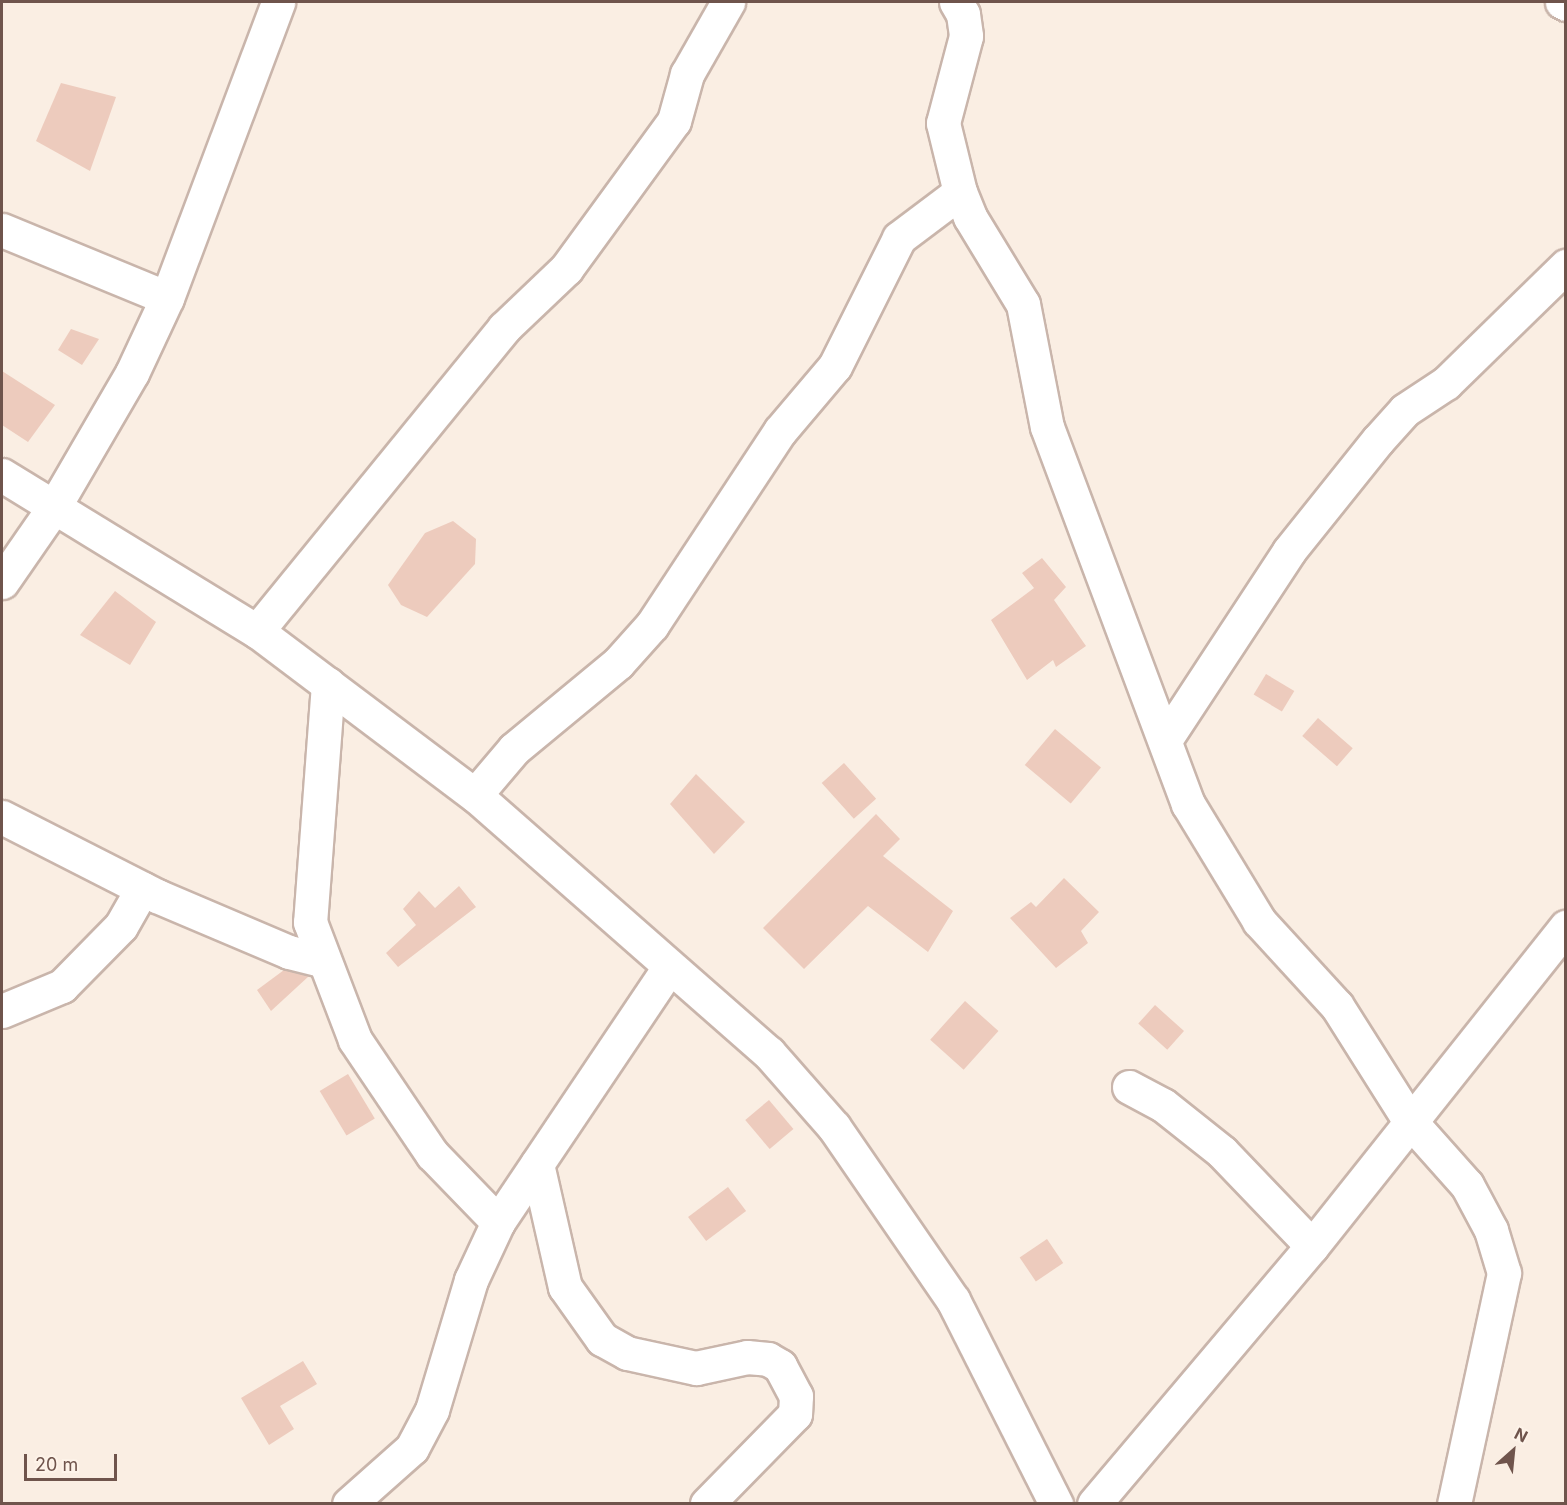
<!DOCTYPE html>
<html>
<head>
<meta charset="utf-8">
<style>
  body { margin:0 }
  #map { position:relative; width:1567px; height:1505px; overflow:hidden; background:#faeee3; font-family:Inter,sans-serif }
  div>[style] { position:absolute }
  .building>* { inset:0; background:#edcbbd; transform-origin:0 0 }
  .roads { filter:drop-shadow(2px 0 #c9b5ab) drop-shadow(-2px 0 #c9b5ab) drop-shadow(0 2px #c9b5ab) drop-shadow(0 -2px #c9b5ab) }
  .street>* { height:33px; margin:-16.5px; padding:0 16.5px; transform-origin:16.5px; border-radius:16.5px; background:#fff }
  .secondary>* { height:33px; margin:-16.5px; padding:0 16.5px; transform-origin:16.5px; border-radius:16.5px; background:#fff }
  span { translate:-50% -50%; white-space:nowrap; text-align:center; line-height:1.15; -webkit-text-stroke:4.5px #fdf3e9; paint-order:stroke }
  .frame { position:absolute; inset:0; border:3px solid #6f544c; pointer-events:none }
  .north { position:absolute; left:1483px; top:1421px; width:60px; height:60px; -webkit-text-stroke:4px #fdf3e9; paint-order:stroke; rotate:27deg; font-size:16px; font-weight:700; line-height:24px; text-align:center; color:#6f544c }
  .north::after { content:''; display:block; margin:auto; width:21px; height:27px; background:#6f544c; clip-path:polygon(50% 0,100% 100%,50% 72%,0 100%) }
  .scale { position:absolute; left:24px; top:1454px; width:93px; height:27px; box-sizing:border-box; border:3px solid #6f544c; border-top:0; padding-left:8px; font-size:18px; line-height:21px; white-space:nowrap; color:#6f544c; -webkit-text-stroke:4px #fdf3e9; paint-order:stroke }
</style>
</head>
<body>
<div id="map">
  <div class="building">
    <div style="clip-path:polygon(61px 83px,116px 97px,90px 171px,36px 141px)"></div>
    <div style="clip-path:polygon(71px 329px,99px 339px,82px 365px,58px 350px)"></div>
    <div style="clip-path:polygon(2px 371px,55px 405px,28px 442px,2px 425px)"></div>
    <div style="clip-path:polygon(453px 521px,476px 539px,475px 564px,427px 617px,401px 605px,388px 585px,425px 533px)"></div>
    <div style="clip-path:polygon(1042px 558px,1066px 587px,1054px 600px,1086px 646px,1056px 667px,1053px 660px,1027px 680px,991px 620px,1034px 588px,1022px 573px)"></div>
    <div style="clip-path:polygon(115px 591px,156px 622px,130px 665px,80px 635px)"></div>
    <div style="left:1266px;top:674px;width:33px;height:24px;rotate:31deg"></div>
    <div style="left:1318px;top:718px;width:46px;height:24px;rotate:41deg"></div>
    <div style="left:1055px;top:729px;width:60px;height:47px;rotate:40deg"></div>
    <div style="left:844px;top:763px;width:48px;height:30px;rotate:48deg"></div>
    <div style="clip-path:polygon(696px 774px,745px 822px,714px 854px,670px 804px)"></div>
    <div style="clip-path:polygon(876px 814px,900px 839px,883px 856px,953px 911px,928px 952px,868px 906px,804px 969px,763px 928px)"></div>
    <div style="clip-path:polygon(1064px 878px,1099px 912px,1081px 931px,1088px 943px,1056px 968px,1010px 918px,1031px 902px,1036px 907px)"></div>
    <div style="clip-path:polygon(459px 886px,476px 907px,398px 967px,386px 953px,416px 925px,403px 909px,419px 891px,435px 908px)"></div>
    <div style="clip-path:polygon(284px 970px,309px 976px,271px 1011px,257px 990px)"></div>
    <div style="left:965px;top:1001px;width:45px;height:52px;rotate:42deg"></div>
    <div style="left:1155px;top:1005px;width:39px;height:25px;rotate:42deg"></div>
    <div style="left:348px;top:1074px;width:52px;height:33px;rotate:59deg"></div>
    <div style="left:769px;top:1100px;width:38px;height:31px;rotate:50deg"></div>
    <div style="left:728px;top:1187px;width:30px;height:50px;rotate:53deg"></div>
    <div style="left:1047px;top:1239px;width:29px;height:33px;rotate:56deg"></div>
    <div style="clip-path:polygon(303px 1361px,317px 1384px,280px 1406px,294px 1429px,269px 1445px,241px 1398px)"></div>
  </div>
  <div class="roads">
    <div class="street">
      <div style="left:956px;top:2px;width:14px;rotate:60deg"></div>
      <div style="left:963px;top:14px;width:22px;rotate:82deg"></div>
      <div style="left:966px;top:36px;width:90px;rotate:104.8deg"></div>
      <div style="left:943px;top:123px;width:71px;rotate:76.2deg"></div>
      <div style="left:960px;top:192px;width:27px;rotate:68deg"></div>
      <div style="left:970px;top:217px;width:102px;rotate:58.7deg"></div>
      <div style="left:1023px;top:304px;width:125px;rotate:79deg"></div>
      <div style="left:1047px;top:427px;width:403px;rotate:69.5deg"></div>
      <div style="left:1188px;top:804px;width:137px;rotate:58.7deg"></div>
      <div style="left:1259px;top:921px;width:115px;rotate:47.5deg"></div>
      <div style="left:1337px;top:1006px;width:135px;rotate:57.7deg"></div>
      <div style="left:1409px;top:1120px;width:87px;rotate:48.3deg"></div>
      <div style="left:1467px;top:1185px;width:51px;rotate:61.9deg"></div>
      <div style="left:1491px;top:1230px;width:45px;rotate:73.2deg"></div>
      <div style="left:1504px;top:1273px;width:236px;rotate:102.2deg"></div>
      <div style="left:1562px;top:2px;width:4px;rotate:27deg"></div>
      <div style="left:2px;top:230px;width:178px;rotate:22.4deg"></div>
      <div style="left:2px;top:582px;width:91px;rotate:-55.3deg"></div>
      <div style="left:54px;top:507px;width:155px;rotate:-59.8deg"></div>
      <div style="left:132px;top:373px;width:83px;rotate:-65deg"></div>
      <div style="left:167px;top:298px;width:316px;rotate:-69.4deg"></div>
      <div style="left:257px;top:631px;width:391px;rotate:-50.8deg"></div>
      <div style="left:504px;top:328px;width:86px;rotate:-43.6deg"></div>
      <div style="left:566px;top:269px;width:183px;rotate:-53.9deg"></div>
      <div style="left:674px;top:121px;width:49px;rotate:-74.5deg"></div>
      <div style="left:687px;top:74px;width:83px;rotate:-60.3deg"></div>
      <div style="left:328px;top:684px;width:239px;rotate:94.3deg"></div>
      <div style="left:310px;top:922px;width:126px;rotate:69.1deg"></div>
      <div style="left:355px;top:1040px;width:138px;rotate:56deg"></div>
      <div style="left:432px;top:1154px;width:95px;rotate:45.9deg"></div>
      <div style="left:1165px;top:740px;width:226px;rotate:-56.7deg"></div>
      <div style="left:1289px;top:551px;width:142px;rotate:-51.3deg"></div>
      <div style="left:1378px;top:440px;width:40px;rotate:-48deg"></div>
      <div style="left:1405px;top:410px;width:49px;rotate:-33.4deg"></div>
      <div style="left:1446px;top:383px;width:168px;rotate:-44.3deg"></div>
      <div style="left:475px;top:795px;width:60px;rotate:-49.7deg"></div>
      <div style="left:514px;top:749px;width:135px;rotate:-39.6deg"></div>
      <div style="left:618px;top:663px;width:51px;rotate:-48.2deg"></div>
      <div style="left:652px;top:625px;width:232px;rotate:-56.6deg"></div>
      <div style="left:780px;top:431px;width:85px;rotate:-49.8deg"></div>
      <div style="left:835px;top:366px;width:143px;rotate:-63.4deg"></div>
      <div style="left:899px;top:238px;width:76px;rotate:-37deg"></div>
      <div style="left:2px;top:817px;width:174px;rotate:27deg"></div>
      <div style="left:157px;top:896px;width:143px;rotate:23deg"></div>
      <div style="left:289px;top:952px;width:34px;rotate:14deg"></div>
      <div style="left:2px;top:1011px;width:65px;rotate:-22.6deg"></div>
      <div style="left:62px;top:986px;width:84px;rotate:-45.5deg"></div>
      <div style="left:121px;top:926px;width:43px;rotate:-60.4deg"></div>
      <div style="left:1129px;top:1087px;width:38px;rotate:28deg"></div>
      <div style="left:1163px;top:1105px;width:75px;rotate:38.5deg"></div>
      <div style="left:1222px;top:1152px;width:130px;rotate:46.2deg"></div>
      <div style="left:537px;top:1164px;width:126px;rotate:77.2deg"></div>
      <div style="left:565px;top:1287px;width:64px;rotate:54.6deg"></div>
      <div style="left:602px;top:1339px;width:29px;rotate:29deg"></div>
      <div style="left:627px;top:1353px;width:71px;rotate:12.3deg"></div>
      <div style="left:696px;top:1368px;width:52px;rotate:-12.2deg"></div>
      <div style="left:747px;top:1357px;width:21px;rotate:5deg"></div>
      <div style="left:768px;top:1359px;width:14px;rotate:30deg"></div>
      <div style="left:780px;top:1366px;width:34px;rotate:62deg"></div>
      <div style="left:796px;top:1396px;width:18px;rotate:93deg"></div>
      <div style="left:795px;top:1414px;width:126px;rotate:134.4deg"></div>
      <div style="left:349px;top:1504px;width:84px;rotate:-41.6deg"></div>
      <div style="left:412px;top:1448px;width:43px;rotate:-62.2deg"></div>
      <div style="left:432px;top:1410px;width:136px;rotate:-73.3deg"></div>
      <div style="left:471px;top:1280px;width:64px;rotate:-65deg"></div>
      <div style="left:498px;top:1222px;width:306px;rotate:-56.1deg"></div>
      <div style="left:1094px;top:1504px;width:338px;rotate:-49.8deg"></div>
      <div style="left:1312px;top:1246px;width:408px;rotate:-51.5deg"></div>
    </div>
    <div class="secondary">
      <div style="left:2px;top:475px;width:299px;rotate:31.5deg"></div>
      <div style="left:257px;top:631px;width:273px;rotate:37deg"></div>
      <div style="left:475px;top:795px;width:391px;rotate:41.3deg"></div>
      <div style="left:769px;top:1053px;width:98px;rotate:48.7deg"></div>
      <div style="left:834px;top:1127px;width:210px;rotate:55.5deg"></div>
      <div style="left:953px;top:1300px;width:229px;rotate:63.2deg"></div>
    </div>
  </div>
  <div class="frame"></div>
  <div class="north">N</div>
  <div class="scale">20 m</div>
</div>
</body>
</html>
